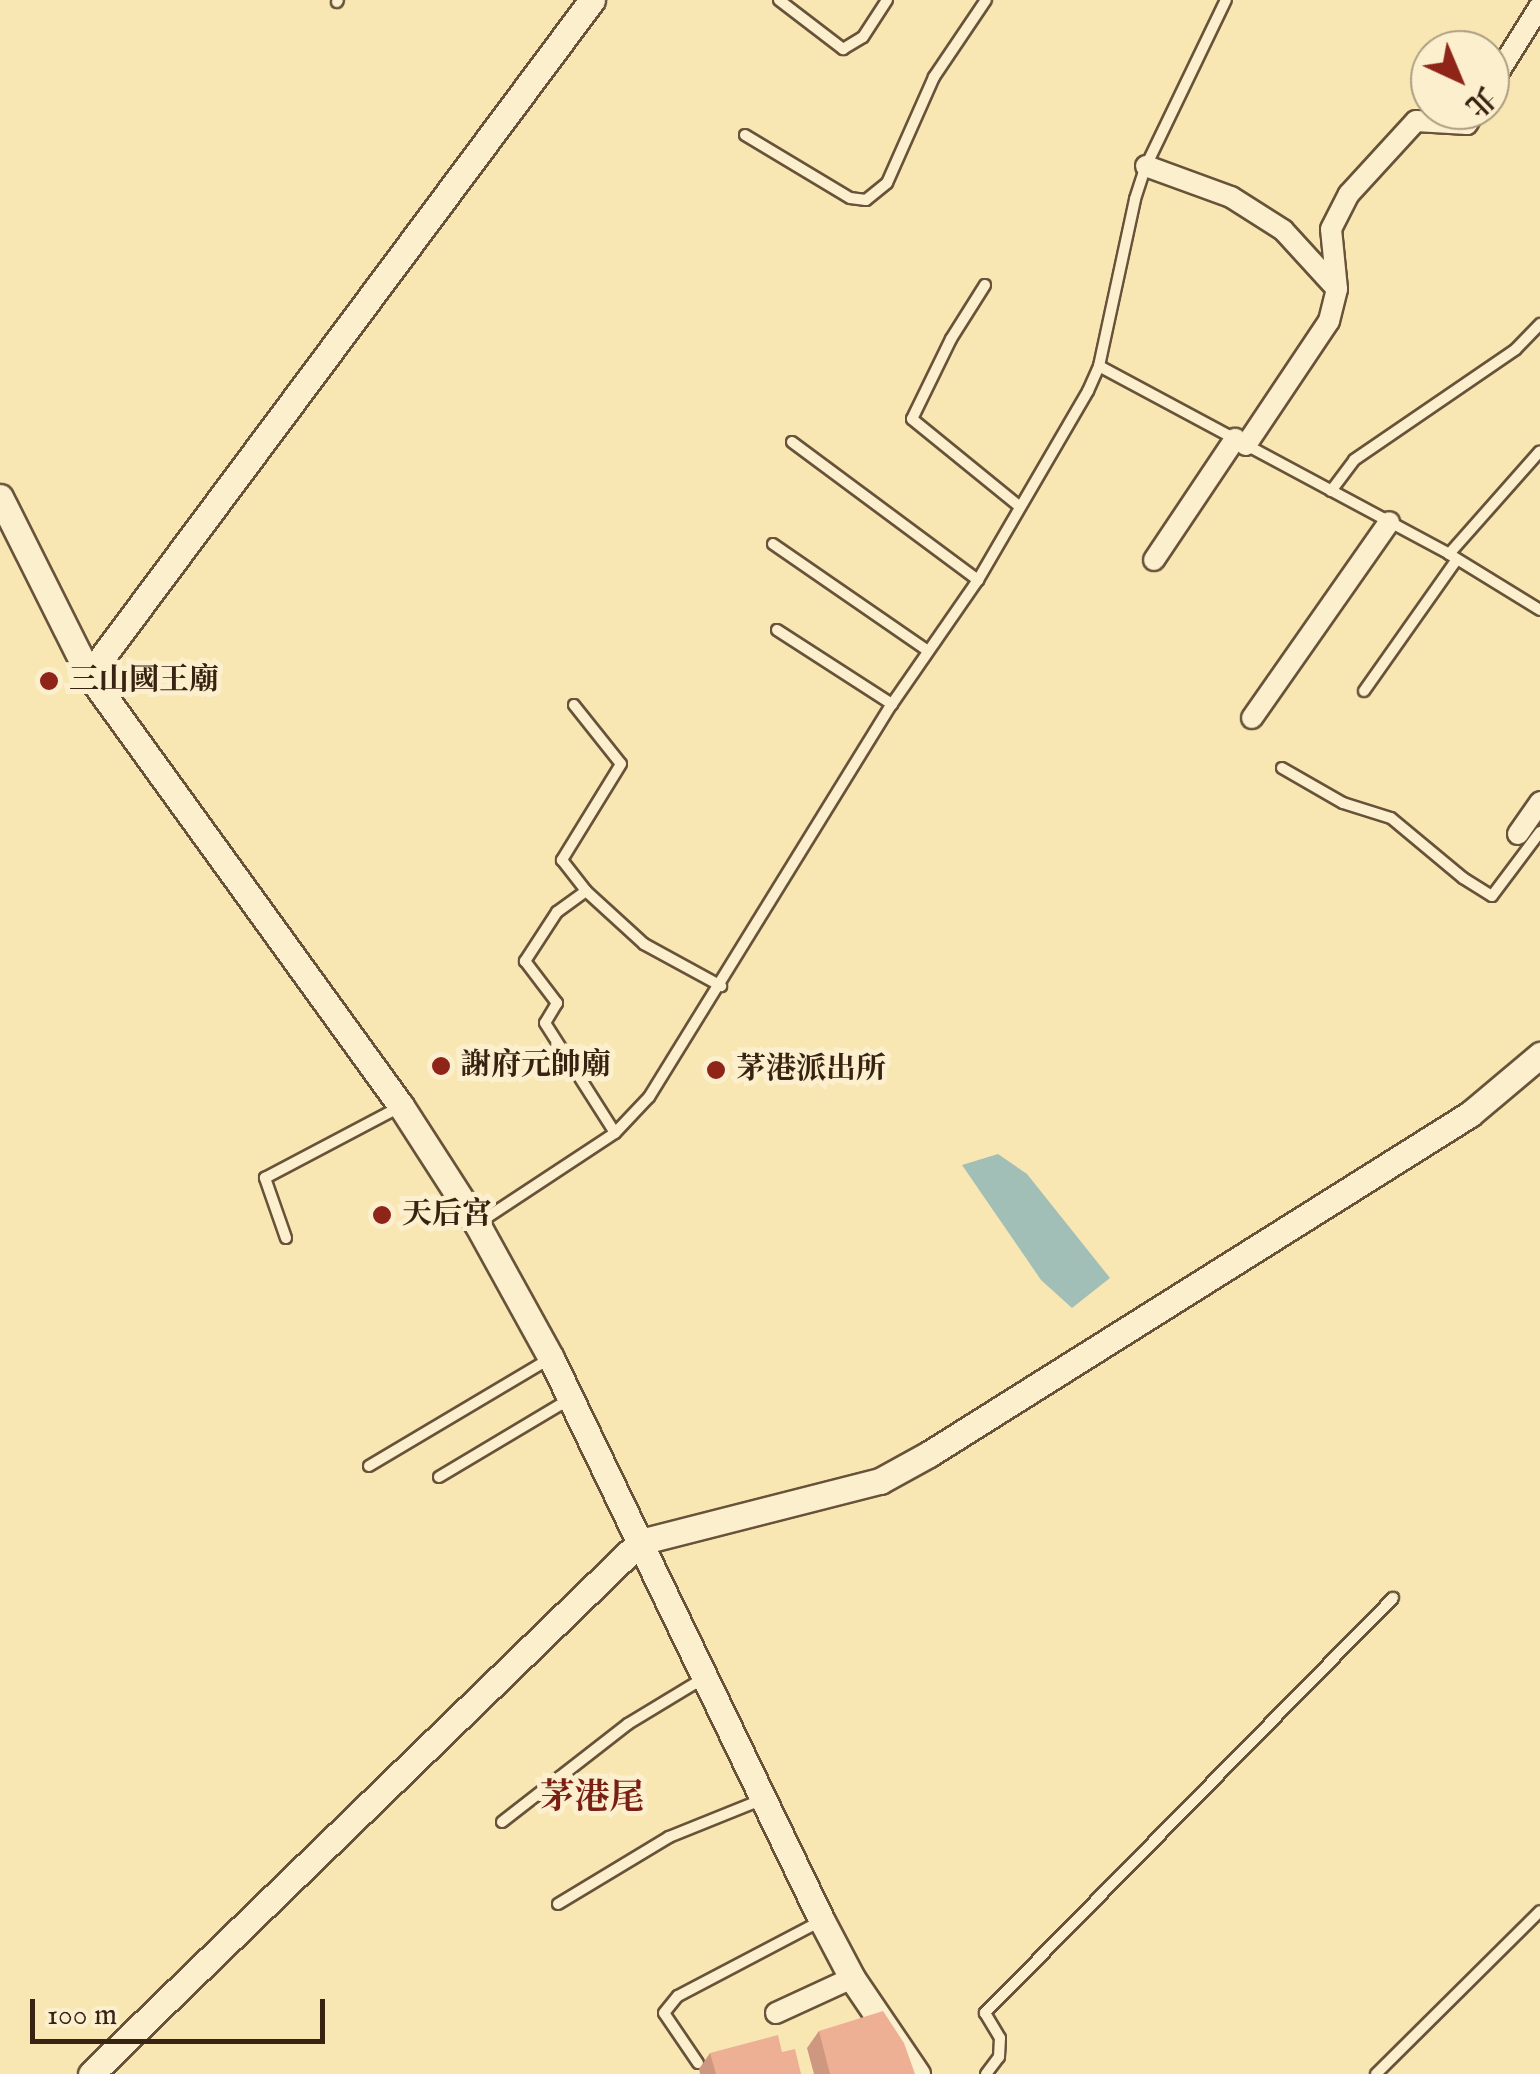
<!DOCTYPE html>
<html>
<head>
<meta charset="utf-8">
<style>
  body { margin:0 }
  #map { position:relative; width:1540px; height:2074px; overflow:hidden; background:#f9e7b3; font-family:"IM FELL English","Noto Serif TC",serif }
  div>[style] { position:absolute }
  .water>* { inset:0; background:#a1beb7 }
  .roads { filter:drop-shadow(2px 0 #68533a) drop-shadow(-2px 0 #68533a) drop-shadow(0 2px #68533a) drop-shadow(0 -2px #68533a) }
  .service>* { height:10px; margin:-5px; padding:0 5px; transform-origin:5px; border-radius:5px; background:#fbefce }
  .minor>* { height:20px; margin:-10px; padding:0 10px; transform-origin:10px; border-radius:10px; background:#fbefce }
  .tertiary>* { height:25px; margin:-12.5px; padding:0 12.5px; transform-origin:12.5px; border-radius:12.5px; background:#fbefce }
  .wall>* { inset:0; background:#cd9780 }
  .building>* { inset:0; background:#eeb095 }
  .dots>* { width:28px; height:28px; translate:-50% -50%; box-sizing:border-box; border:5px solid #fbefce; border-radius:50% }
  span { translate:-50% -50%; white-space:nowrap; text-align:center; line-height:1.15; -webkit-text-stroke:10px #fbefce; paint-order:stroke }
  .poi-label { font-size:30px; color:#382211; font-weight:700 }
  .left { translate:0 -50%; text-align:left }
  .quarter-label { font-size:35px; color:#7a1f14; font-weight:700 }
  .north { position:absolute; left:1410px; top:30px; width:100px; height:100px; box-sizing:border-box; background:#fbefce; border:2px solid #ad9d82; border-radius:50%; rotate:136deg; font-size:28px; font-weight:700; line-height:40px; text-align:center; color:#382211 }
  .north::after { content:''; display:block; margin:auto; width:35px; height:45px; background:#8f2418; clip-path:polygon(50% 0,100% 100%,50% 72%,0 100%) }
  .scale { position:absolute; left:30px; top:1999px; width:295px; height:45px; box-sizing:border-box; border:5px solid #382211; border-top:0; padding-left:12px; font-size:30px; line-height:35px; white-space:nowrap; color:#382211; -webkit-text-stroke:8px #fbefce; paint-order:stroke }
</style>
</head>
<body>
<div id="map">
  <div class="water">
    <div style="clip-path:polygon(998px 1154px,1027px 1174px,1110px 1278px,1072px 1308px,1041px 1280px,962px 1165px)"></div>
  </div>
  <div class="roads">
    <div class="service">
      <div style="left:779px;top:0;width:81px;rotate:37.4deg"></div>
      <div style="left:843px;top:49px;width:23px;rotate:-31deg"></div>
      <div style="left:863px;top:37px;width:44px;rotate:-57deg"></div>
      <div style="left:337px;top:2px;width:2px;rotate:-63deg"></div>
      <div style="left:745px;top:135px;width:122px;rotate:31deg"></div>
      <div style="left:850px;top:198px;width:16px;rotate:7deg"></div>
      <div style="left:866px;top:200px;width:27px;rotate:-39deg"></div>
      <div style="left:887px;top:183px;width:116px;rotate:-66.1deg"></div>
      <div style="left:934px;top:77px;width:93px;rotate:-56deg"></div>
      <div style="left:985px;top:285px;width:64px;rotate:122.2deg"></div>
      <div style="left:951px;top:339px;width:89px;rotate:116deg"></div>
      <div style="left:912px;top:419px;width:138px;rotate:39.1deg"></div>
      <div style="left:1099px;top:366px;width:397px;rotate:28.2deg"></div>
      <div style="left:1449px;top:554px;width:107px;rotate:31.6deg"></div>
      <div style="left:792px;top:442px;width:232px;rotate:36.6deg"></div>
      <div style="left:1331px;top:491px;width:39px;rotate:-53deg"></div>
      <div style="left:1354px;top:460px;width:196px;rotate:-34.4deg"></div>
      <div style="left:1516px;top:349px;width:35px;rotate:-46deg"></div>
      <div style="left:773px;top:544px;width:188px;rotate:34.6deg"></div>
      <div style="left:1449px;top:554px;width:137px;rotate:-48.5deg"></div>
      <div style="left:777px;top:630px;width:137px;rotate:32.8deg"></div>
      <div style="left:1364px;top:691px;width:161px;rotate:-54.8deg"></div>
      <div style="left:574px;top:705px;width:75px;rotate:51.5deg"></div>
      <div style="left:621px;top:764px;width:113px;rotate:121.6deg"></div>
      <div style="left:562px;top:860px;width:39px;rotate:52deg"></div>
      <div style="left:586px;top:891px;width:79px;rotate:42.4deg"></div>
      <div style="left:644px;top:944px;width:88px;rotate:28.6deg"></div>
      <div style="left:1282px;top:768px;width:70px;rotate:29.8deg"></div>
      <div style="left:1343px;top:803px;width:50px;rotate:17.4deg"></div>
      <div style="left:1391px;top:818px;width:94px;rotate:39.8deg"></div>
      <div style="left:1463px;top:878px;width:34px;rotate:32deg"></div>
      <div style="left:1492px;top:896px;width:80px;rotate:-53.1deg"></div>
      <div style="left:586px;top:891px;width:36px;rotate:144deg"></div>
      <div style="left:557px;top:912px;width:59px;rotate:123.1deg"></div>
      <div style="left:525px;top:961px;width:53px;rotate:52.7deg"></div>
      <div style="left:557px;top:1003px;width:23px;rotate:121deg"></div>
      <div style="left:545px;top:1023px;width:130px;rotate:57.5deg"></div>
      <div style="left:477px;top:1224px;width:165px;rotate:-33.4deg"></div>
      <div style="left:615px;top:1133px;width:50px;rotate:-46.6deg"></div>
      <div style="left:649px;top:1097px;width:462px;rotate:-58.3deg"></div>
      <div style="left:892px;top:704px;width:151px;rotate:-55.3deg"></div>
      <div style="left:978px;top:580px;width:219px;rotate:-59.8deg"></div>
      <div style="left:1088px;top:391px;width:27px;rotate:-66deg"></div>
      <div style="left:1099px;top:366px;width:171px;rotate:-77.8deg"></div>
      <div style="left:1135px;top:199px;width:35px;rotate:-72deg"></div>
      <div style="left:1146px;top:166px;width:184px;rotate:-64.3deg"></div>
      <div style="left:286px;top:1238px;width:64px;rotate:-109.3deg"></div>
      <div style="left:265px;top:1178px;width:150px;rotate:-27.8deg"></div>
      <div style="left:369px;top:1466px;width:209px;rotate:-30.7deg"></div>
      <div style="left:439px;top:1477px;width:152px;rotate:-30.8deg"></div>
      <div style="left:502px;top:1822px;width:160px;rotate:-37.9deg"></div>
      <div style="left:628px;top:1724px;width:89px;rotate:-31.2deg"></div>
      <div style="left:558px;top:1904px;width:130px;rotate:-31.1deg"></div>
      <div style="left:669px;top:1837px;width:99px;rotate:-21.9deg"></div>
      <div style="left:698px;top:2063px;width:60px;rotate:-124.2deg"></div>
      <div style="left:664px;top:2013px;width:22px;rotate:-51deg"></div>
      <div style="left:678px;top:1996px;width:161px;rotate:-27.7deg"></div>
      <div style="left:986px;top:2074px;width:21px;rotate:-53deg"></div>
      <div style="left:999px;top:2057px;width:19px;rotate:-87deg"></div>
      <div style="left:1000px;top:2038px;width:29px;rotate:-121deg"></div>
      <div style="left:985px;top:2013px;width:582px;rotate:-45.49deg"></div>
      <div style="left:1376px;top:2074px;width:231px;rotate:-44.8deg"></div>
    </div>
    <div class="minor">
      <div style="left:1490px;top:86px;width:94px;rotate:-58deg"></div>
      <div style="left:1146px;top:166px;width:90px;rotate:20deg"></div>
      <div style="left:1231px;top:197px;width:62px;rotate:32.4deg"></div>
      <div style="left:1283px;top:230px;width:79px;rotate:47.6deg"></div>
      <div style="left:1246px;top:445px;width:149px;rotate:-56.2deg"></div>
      <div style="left:1329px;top:321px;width:33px;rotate:-76deg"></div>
      <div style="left:1337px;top:289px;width:60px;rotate:-95.7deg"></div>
      <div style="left:1331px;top:229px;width:39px;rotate:-63deg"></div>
      <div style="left:1349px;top:194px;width:99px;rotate:-47.5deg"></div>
      <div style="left:1416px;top:121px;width:51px;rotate:3.4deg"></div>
      <div style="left:1467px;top:124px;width:16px;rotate:-60deg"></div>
      <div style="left:1154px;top:560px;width:146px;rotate:-56.2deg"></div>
      <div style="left:1252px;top:718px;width:239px;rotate:-55deg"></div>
      <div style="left:1518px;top:834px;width:39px;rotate:-55deg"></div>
      <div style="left:776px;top:2013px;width:84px;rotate:-24.7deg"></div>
    </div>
    <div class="tertiary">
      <div style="left:0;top:497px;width:199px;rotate:63.4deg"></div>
      <div style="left:89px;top:675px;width:532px;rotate:54.1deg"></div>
      <div style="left:401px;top:1106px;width:140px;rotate:57.2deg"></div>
      <div style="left:477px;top:1224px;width:153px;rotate:61.1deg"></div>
      <div style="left:551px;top:1358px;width:625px;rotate:64.3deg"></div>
      <div style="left:822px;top:1921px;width:64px;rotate:62.2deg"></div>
      <div style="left:852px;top:1978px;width:116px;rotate:55.9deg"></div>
      <div style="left:89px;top:675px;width:842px;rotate:-53.31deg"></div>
      <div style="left:91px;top:2074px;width:764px;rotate:-44.1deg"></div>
      <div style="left:640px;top:1542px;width:248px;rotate:-14.3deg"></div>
      <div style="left:880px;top:1481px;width:56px;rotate:-28.9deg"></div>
      <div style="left:929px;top:1454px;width:639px;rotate:-32.15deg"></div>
      <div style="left:1470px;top:1114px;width:92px;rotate:-40.1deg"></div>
    </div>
  </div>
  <div class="wall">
    <div style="clip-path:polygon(819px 2031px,915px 2074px,814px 2074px,807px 2048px)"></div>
    <div style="clip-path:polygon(782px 2052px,801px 2074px,700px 2074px,699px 2069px,710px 2053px)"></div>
  </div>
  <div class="building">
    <div style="clip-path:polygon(883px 2011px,904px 2043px,915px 2074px,830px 2074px,819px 2031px)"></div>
    <div style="clip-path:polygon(778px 2035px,782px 2052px,795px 2049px,801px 2074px,716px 2074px,710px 2053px)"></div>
  </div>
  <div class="dots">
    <div style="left:49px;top:681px;background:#8f2418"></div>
    <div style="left:441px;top:1066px;background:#8f2418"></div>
    <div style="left:716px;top:1070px;background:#8f2418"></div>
    <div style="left:382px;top:1215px;background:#8f2418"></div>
  </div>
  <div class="poi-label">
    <span class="left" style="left:69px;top:681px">三山國王廟</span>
    <span class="left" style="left:461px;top:1066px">謝府元帥廟</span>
    <span class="left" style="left:736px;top:1070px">茅港派出所</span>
    <span class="left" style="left:402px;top:1215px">天后宮</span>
  </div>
  <div class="quarter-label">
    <span style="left:592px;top:1799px">茅港尾</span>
  </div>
  <div class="north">北</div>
  <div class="scale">100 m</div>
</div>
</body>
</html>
